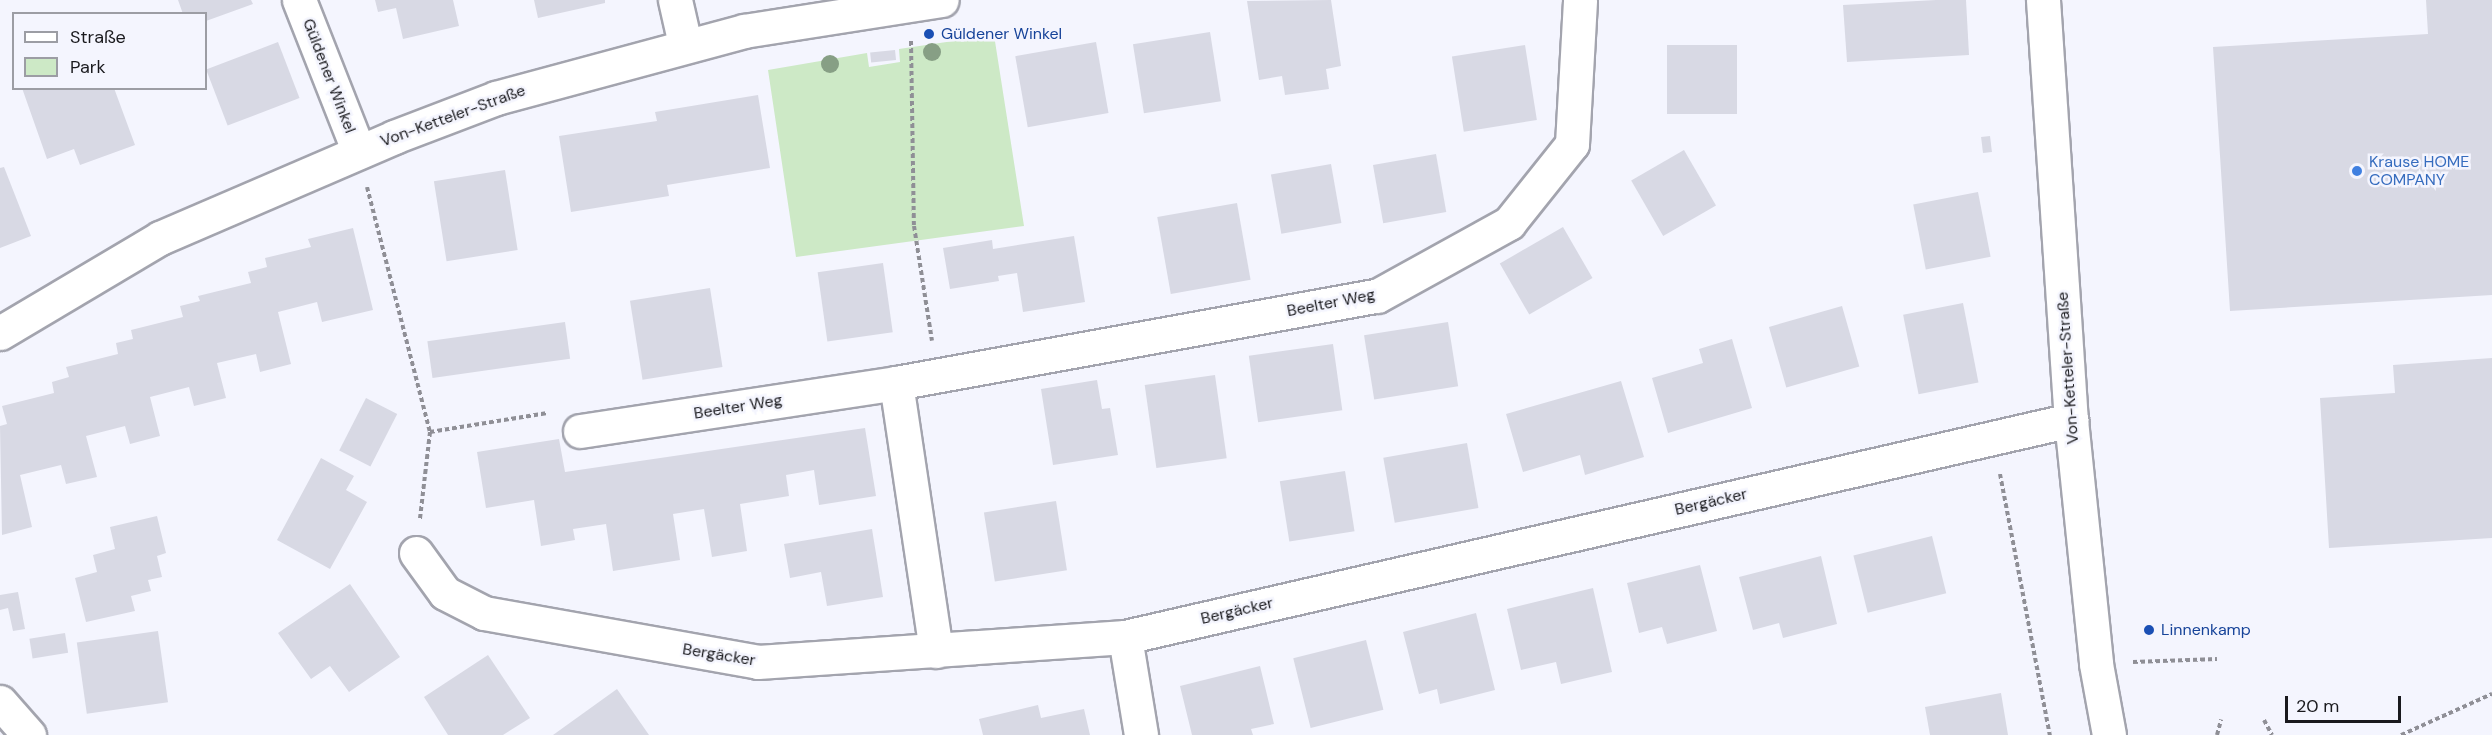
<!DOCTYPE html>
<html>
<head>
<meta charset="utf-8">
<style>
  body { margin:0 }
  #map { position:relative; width:2492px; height:735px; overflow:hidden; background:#f4f5fe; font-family:"DM Sans",sans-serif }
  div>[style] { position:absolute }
  .green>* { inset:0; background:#cde9c6 }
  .building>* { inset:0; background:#d8d9e4; transform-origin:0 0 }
  .path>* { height:4px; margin-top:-2px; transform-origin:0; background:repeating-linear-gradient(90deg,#8f8f96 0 4.5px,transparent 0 7.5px) }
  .roads { filter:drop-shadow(2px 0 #a3a4ae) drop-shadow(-2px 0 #a3a4ae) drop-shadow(0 2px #a3a4ae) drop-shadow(0 -2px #a3a4ae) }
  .minor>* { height:33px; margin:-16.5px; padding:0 16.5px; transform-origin:16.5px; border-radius:16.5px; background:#fff }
  .trees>* { width:18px; height:18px; margin:-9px; border-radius:50%; background:#879f85 }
  .dots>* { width:16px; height:16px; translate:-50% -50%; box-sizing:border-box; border:3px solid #f4f5fe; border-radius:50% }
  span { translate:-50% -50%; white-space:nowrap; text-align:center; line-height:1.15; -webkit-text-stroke:5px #f4f5fe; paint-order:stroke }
  .transit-label { font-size:16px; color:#164399 }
  .left { translate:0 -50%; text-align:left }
  .street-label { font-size:16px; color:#19191d }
  .shop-label { font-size:16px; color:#366cbe }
  .legend { position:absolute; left:12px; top:12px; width:195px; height:78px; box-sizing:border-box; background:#f4f5fe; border:2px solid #9c9da4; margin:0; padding:8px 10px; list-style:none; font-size:18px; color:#19191d }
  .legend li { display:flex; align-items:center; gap:12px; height:30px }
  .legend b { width:30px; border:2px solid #9c9da4 }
  .scale { position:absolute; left:2285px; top:696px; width:116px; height:27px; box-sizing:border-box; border:3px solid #19191d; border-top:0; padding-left:8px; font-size:18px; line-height:21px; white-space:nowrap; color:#19191d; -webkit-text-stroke:4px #f4f5fe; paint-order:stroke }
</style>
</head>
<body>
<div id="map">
  <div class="green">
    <div style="clip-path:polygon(994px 35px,1024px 226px,796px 257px,768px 70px,867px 53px,869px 67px,900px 62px,899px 49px)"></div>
  </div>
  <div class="building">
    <div style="clip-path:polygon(178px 0,251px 0,253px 4px,206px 21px,206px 14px,183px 14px)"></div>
    <div style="clip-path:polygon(375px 0,453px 0,459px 26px,403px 39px,396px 8px,378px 12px)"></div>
    <div style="clip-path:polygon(534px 0,605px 0,605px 3px,538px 18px)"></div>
    <div style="clip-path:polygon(1331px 0,1341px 66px,1326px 69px,1329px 89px,1285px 95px,1282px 76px,1259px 80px,1247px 1px)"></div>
    <div style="clip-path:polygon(1936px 0,1966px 0,1969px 55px,1847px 62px,1843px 5px)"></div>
    <div style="clip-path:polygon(2426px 0,2492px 0,2492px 295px,2230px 311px,2213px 47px,2428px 34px)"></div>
    <div style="left:1210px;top:32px;width:70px;height:78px;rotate:81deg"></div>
    <div style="left:278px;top:42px;width:60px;height:77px;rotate:69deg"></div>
    <div style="left:1096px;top:42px;width:72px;height:82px;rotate:80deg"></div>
    <div style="left:1525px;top:45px;width:76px;height:74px;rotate:81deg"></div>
    <div style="left:1667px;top:45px;width:70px;height:69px"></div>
    <div style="left:895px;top:50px;width:10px;height:25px;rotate:84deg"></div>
    <div style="clip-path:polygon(22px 88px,114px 88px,135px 145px,80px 165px,74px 149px,47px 159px)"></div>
    <div style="clip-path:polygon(758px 95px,770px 168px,667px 185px,669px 196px,571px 212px,559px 136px,657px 121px,655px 112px)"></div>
    <div style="left:1990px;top:136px;width:16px;height:9px;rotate:83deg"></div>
    <div style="left:1684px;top:150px;width:64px;height:61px;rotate:60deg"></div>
    <div style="left:1436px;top:154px;width:59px;height:64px;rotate:80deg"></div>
    <div style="left:1331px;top:164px;width:60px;height:61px;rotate:80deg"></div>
    <div style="clip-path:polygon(4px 167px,31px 236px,0 248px,0 168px)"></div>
    <div style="left:505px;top:170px;width:81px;height:72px;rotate:81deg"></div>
    <div style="left:1978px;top:192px;width:66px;height:66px;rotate:79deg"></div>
    <div style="left:1237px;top:203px;width:78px;height:81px;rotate:80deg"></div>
    <div style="left:1563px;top:227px;width:59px;height:73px;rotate:60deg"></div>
    <div style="clip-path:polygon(353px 228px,373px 310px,322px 322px,317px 302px,278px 312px,291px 364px,260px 372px,256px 354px,217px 363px,226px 398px,194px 406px,189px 387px,150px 397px,160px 436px,130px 444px,125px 426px,86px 436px,97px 477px,66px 484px,61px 465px,20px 475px,32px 527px,2px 535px,0 426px,7px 424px,2px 406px,54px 393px,52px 382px,69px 377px,66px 367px,118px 354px,116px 343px,133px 339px,131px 330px,183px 317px,180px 306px,200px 301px,198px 296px,251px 283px,248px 272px,267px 267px,265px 258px,311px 247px,308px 239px)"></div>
    <div style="clip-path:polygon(1074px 236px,1085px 302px,1023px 312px,1017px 273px,998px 276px,999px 281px,950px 289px,943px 248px,992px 240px,993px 249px)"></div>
    <div style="left:883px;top:263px;width:70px;height:66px;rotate:82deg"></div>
    <div style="left:710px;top:288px;width:80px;height:81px;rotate:81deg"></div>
    <div style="left:1963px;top:303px;width:81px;height:61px;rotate:79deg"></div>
    <div style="left:1842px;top:306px;width:63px;height:76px;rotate:74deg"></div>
    <div style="left:565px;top:322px;width:37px;height:139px;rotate:82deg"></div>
    <div style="left:1448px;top:322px;width:65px;height:85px;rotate:81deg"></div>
    <div style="clip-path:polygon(1732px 339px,1752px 408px,1668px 433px,1652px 378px,1703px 363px,1699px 349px)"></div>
    <div style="left:1333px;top:344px;width:67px;height:85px;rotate:82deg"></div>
    <div style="clip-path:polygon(2492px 358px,2492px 538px,2329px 548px,2320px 398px,2395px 393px,2393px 365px)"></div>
    <div style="left:1215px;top:375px;width:84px;height:71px;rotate:82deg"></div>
    <div style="clip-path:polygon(1097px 380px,1102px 409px,1110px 408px,1118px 455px,1053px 465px,1041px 389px)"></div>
    <div style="clip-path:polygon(1621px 381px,1644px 457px,1585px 475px,1580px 455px,1523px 472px,1506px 414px)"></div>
    <div style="left:366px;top:398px;width:35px;height:59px;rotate:27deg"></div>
    <div style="clip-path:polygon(865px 428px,876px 496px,819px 505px,814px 470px,786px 475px,789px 496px,740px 504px,747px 551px,712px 557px,704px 509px,673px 514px,680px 560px,613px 571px,606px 524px,573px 529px,575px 540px,541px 546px,534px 500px,486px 508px,477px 452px,559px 439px,565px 472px)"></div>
    <div style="left:1467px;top:443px;width:66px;height:85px;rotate:80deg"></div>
    <div style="clip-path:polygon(321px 458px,354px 476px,346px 490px,367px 502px,330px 569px,277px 540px)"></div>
    <div style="left:1345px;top:471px;width:61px;height:66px;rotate:81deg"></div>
    <div style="left:1056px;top:501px;width:70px;height:73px;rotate:81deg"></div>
    <div style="clip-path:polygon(157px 516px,166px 553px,157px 556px,162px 577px,148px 580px,151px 591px,131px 596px,135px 611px,86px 622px,75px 578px,97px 572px,93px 555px,115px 549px,110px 527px)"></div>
    <div style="clip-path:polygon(872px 529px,883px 597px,827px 606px,821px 572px,790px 578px,784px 544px)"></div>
    <div style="left:1932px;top:536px;width:59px;height:81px;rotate:76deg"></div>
    <div style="clip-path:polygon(1821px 556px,1837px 624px,1783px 638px,1779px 623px,1753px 630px,1739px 577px)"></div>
    <div style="clip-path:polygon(1700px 565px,1717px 631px,1667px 644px,1662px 627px,1639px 633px,1627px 583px)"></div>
    <div style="clip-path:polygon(350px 584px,400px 657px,349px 692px,330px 666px,311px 679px,278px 633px)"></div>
    <div style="clip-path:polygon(1593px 588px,1612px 672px,1561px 684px,1556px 662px,1521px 670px,1507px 609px)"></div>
    <div style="clip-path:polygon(18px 592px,25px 629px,13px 631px,8px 608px,0 610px,0 595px)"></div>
    <div style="clip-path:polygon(1476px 613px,1495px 690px,1440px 704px,1437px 689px,1419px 694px,1403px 632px)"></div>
    <div style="left:158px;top:631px;width:72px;height:82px;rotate:82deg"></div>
    <div style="left:65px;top:633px;width:20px;height:36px;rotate:81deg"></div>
    <div style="left:1366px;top:640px;width:72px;height:75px;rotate:76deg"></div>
    <div style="clip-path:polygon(488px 655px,530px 718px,503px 735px,448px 735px,424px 697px)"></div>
    <div style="clip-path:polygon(1260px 666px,1274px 724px,1251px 729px,1253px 735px,1192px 735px,1180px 686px)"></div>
    <div style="clip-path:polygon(617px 689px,649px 735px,553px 735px)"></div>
    <div style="clip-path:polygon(2001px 693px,2008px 735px,1930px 735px,1925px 707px)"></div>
    <div style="clip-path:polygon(1038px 705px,1041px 718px,1084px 709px,1090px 735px,983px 735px,979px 719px)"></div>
  </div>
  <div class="path">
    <div style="left:911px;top:41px;width:185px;rotate:89.1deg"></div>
    <div style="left:914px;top:226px;width:116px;rotate:81.1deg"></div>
    <div style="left:367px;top:187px;width:253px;rotate:75.6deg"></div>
    <div style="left:430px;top:432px;width:88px;rotate:96.6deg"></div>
    <div style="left:430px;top:432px;width:119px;rotate:-9.2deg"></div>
    <div style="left:2000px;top:474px;width:266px;rotate:79.2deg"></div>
    <div style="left:2133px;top:662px;width:84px;rotate:-2deg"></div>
    <div style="left:2264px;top:720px;width:17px;rotate:62deg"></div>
    <div style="left:2217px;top:735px;width:16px;rotate:-75deg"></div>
    <div style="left:2401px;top:735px;width:100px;rotate:-24.3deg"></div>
  </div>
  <div class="roads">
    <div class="minor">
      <div style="left:299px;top:0;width:163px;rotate:68.5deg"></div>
      <div style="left:675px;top:0;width:45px;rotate:77.2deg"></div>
      <div style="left:2043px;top:0;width:421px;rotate:86.2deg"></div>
      <div style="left:2071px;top:420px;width:245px;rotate:84.1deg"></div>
      <div style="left:2096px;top:664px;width:72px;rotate:79.6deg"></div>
      <div style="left:0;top:333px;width:186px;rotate:-30.7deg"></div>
      <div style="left:160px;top:238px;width:255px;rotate:-23.3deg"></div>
      <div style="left:394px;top:137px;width:109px;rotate:-20.9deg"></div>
      <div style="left:496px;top:98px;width:257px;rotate:-15.1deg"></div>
      <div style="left:744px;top:31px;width:200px;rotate:-8.9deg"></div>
      <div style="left:896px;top:383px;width:489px;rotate:-10.3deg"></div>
      <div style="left:1377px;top:296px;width:151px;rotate:-28.9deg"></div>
      <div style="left:1509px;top:223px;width:101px;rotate:-51.4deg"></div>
      <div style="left:1572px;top:144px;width:144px;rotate:-86.8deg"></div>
      <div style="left:580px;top:431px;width:320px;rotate:-8.6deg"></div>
      <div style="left:896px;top:383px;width:271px;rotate:81.5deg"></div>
      <div style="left:416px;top:553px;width:49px;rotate:54.1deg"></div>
      <div style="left:445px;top:593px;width:44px;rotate:27.1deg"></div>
      <div style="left:484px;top:613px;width:278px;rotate:10.1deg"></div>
      <div style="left:758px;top:662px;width:368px;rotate:-3.9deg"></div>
      <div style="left:1125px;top:637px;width:971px;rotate:-12.92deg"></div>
      <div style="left:1125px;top:637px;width:99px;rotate:80.7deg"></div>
      <div style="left:0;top:702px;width:44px;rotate:48.7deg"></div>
    </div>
  </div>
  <div class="trees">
    <div style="left:932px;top:52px"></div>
    <div style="left:830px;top:64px"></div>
  </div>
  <div class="dots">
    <div style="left:929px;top:34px;background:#1a4fb4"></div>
    <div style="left:2357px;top:171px;background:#3f7fe0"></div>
    <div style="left:2149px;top:630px;background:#1a4fb4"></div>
  </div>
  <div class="transit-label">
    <span class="left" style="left:941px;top:34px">Güldener Winkel</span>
    <span class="left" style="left:2161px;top:630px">Linnenkamp</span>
  </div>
  <div class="street-label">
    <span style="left:329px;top:76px;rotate:69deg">Güldener Winkel</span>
    <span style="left:453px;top:116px;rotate:-20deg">Von-Ketteler-Straße</span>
    <span style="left:1331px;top:303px;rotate:-11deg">Beelter Weg</span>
    <span style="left:2068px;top:368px;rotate:-94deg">Von-Ketteler-Straße</span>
    <span style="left:738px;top:407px;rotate:-9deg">Beelter Weg</span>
    <span style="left:1711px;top:502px;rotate:-13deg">Bergäcker</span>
    <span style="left:1237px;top:611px;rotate:-13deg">Bergäcker</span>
    <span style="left:719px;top:655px;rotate:9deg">Bergäcker</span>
  </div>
  <div class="shop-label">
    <span class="left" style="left:2369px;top:171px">Krause HOME<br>COMPANY</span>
  </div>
  <ul class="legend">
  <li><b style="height:8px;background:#fff"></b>Straße</li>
  <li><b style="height:16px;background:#cde9c6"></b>Park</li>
  </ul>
  <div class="scale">20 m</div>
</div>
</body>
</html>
